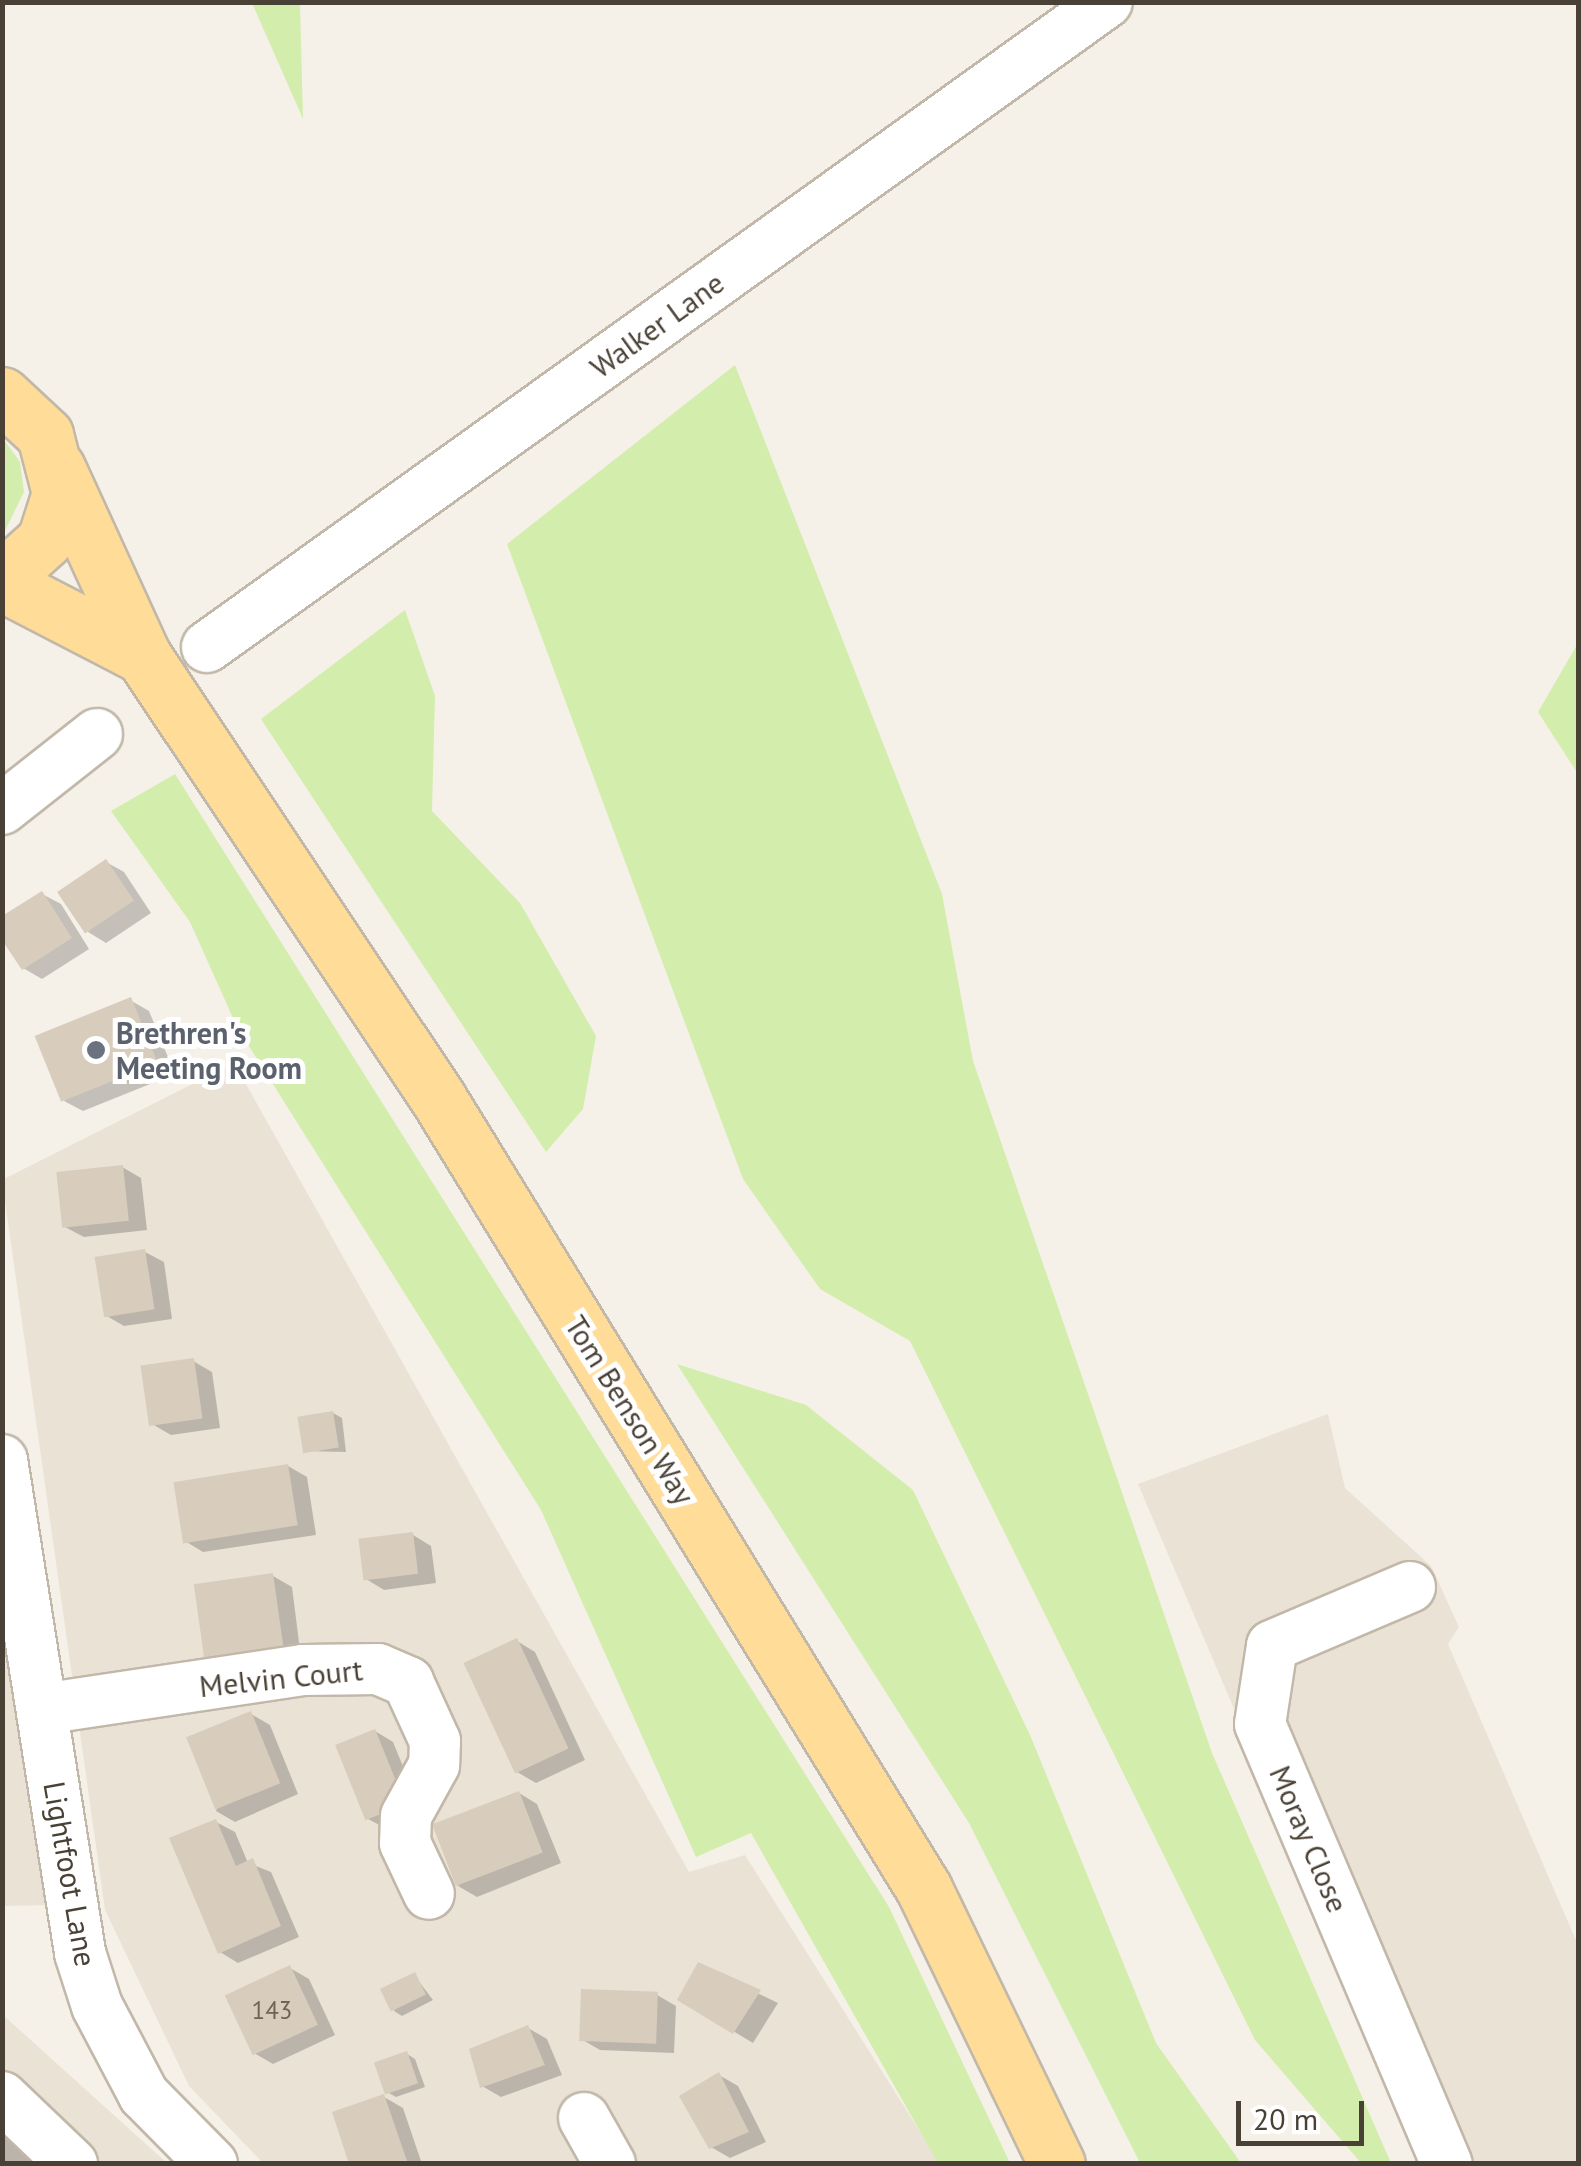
<!DOCTYPE html>
<html>
<head>
<meta charset="utf-8">
<style>
  body { margin:0 }
  #map { position:relative; width:1581px; height:2166px; overflow:hidden; background:#f5f1e8; font-family:"PT Sans",sans-serif }
  div>[style] { position:absolute }
  .residential>* { inset:0; background:#eae2d5 }
  .green>* { inset:0; background:#d3edad }
  .shadow>* { inset:0; background:#0003 }
  .building>* { inset:0; background:#d8ccbc; transform-origin:0 0 }
  .roads { filter:drop-shadow(2px 0 #c2b8a9) drop-shadow(-2px 0 #c2b8a9) drop-shadow(0 2px #c2b8a9) drop-shadow(0 -2px #c2b8a9) }
  .minor>* { height:50px; margin:-25px; padding:0 25px; transform-origin:25px; border-radius:25px; background:#fff }
  .major>* { height:55px; margin:-27.5px; padding:0 27.5px; transform-origin:27.5px; border-radius:27.5px; background:#ffdc97 }
  .dots>* { width:28px; height:28px; translate:-50% -50%; box-sizing:border-box; border:5px solid #fff; border-radius:50% }
  span { translate:-50% -50%; white-space:nowrap; text-align:center; line-height:1.15; -webkit-text-stroke:10px #fff; paint-order:stroke }
  .number-label { font-size:25px; color:#6e6458 }
  .number-label span { -webkit-text-stroke-width:0 }
  .street-label { font-size:30px; color:#4a4136 }
  .worship-label { font-size:30px; color:#5b616d; font-weight:700 }
  .left { translate:0 -50%; text-align:left }
  .frame { position:absolute; inset:0; border:5px solid #4a4136; pointer-events:none }
  .scale { position:absolute; left:1236px; top:2101px; width:128px; height:45px; box-sizing:border-box; border:5px solid #4a4136; border-top:0; padding-left:12px; font-size:30px; line-height:35px; white-space:nowrap; color:#4a4136; -webkit-text-stroke:8px #fff; paint-order:stroke }
</style>
</head>
<body>
<div id="map">
  <div class="residential">
    <div style="clip-path:polygon(234px 1063px,689px 1872px,745px 1855px,940px 2163px,263px 2163px,189px 2086px,105px 1910px,2px 1180px)"></div>
    <div style="clip-path:polygon(1328px 1414px,1345px 1488px,1431px 1566px,1459px 1627px,1448px 1644px,1578px 1945px,1578px 2163px,1428px 2163px,1138px 1484px)"></div>
    <div style="clip-path:polygon(3px 1512px,52px 1905px,3px 1906px)"></div>
    <div style="clip-path:polygon(3px 2015px,167px 2163px,3px 2163px)"></div>
  </div>
  <div class="green">
    <div style="clip-path:polygon(252px 3px,300px 3px,303px 119px)"></div>
    <div style="clip-path:polygon(735px 365px,942px 894px,973px 1061px,1212px 1753px,1391px 2163px,1361px 2163px,1255px 2040px,910px 1341px,820px 1289px,743px 1179px,507px 544px)"></div>
    <div style="clip-path:polygon(2px 437px,20px 462px,24px 492px,3px 535px)"></div>
    <div style="clip-path:polygon(405px 610px,435px 696px,432px 811px,520px 903px,596px 1036px,583px 1109px,546px 1152px,261px 719px)"></div>
    <div style="clip-path:polygon(1578px 643px,1578px 774px,1538px 712px)"></div>
    <div style="clip-path:polygon(175px 774px,889px 1907px,1010px 2163px,938px 2163px,751px 1833px,696px 1857px,541px 1510px,237px 1027px,190px 922px,111px 811px)"></div>
    <div style="clip-path:polygon(677px 1364px,806px 1405px,913px 1490px,1030px 1735px,1156px 2043px,1241px 2163px,1140px 2163px,969px 1823px)"></div>
  </div>
  <div class="shadow">
    <div style="clip-path:polygon(106px 862px,124px 872px,151px 913px,106px 943px,88px 932px)"></div>
    <div style="clip-path:polygon(42px 894px,61px 904px,89px 949px,42px 979px,23px 968px)"></div>
    <div style="clip-path:polygon(130px 1000px,149px 1011px,175px 1074px,83px 1111px,64px 1101px)"></div>
    <div style="clip-path:polygon(122px 1167px,141px 1178px,147px 1230px,84px 1237px,65px 1227px)"></div>
    <div style="clip-path:polygon(145px 1252px,164px 1262px,172px 1319px,124px 1326px,105px 1315px)"></div>
    <div style="clip-path:polygon(193px 1361px,212px 1372px,220px 1428px,171px 1435px,152px 1424px)"></div>
    <div style="clip-path:polygon(333px 1413px,342px 1418px,346px 1452px,304px 1451px)"></div>
    <div style="clip-path:polygon(288px 1466px,307px 1477px,316px 1535px,203px 1552px,185px 1541px)"></div>
    <div style="clip-path:polygon(413px 1535px,431px 1546px,436px 1583px,384px 1590px,366px 1579px)"></div>
    <div style="clip-path:polygon(273px 1576px,292px 1587px,302px 1666px,226px 1676px)"></div>
    <div style="clip-path:polygon(517px 1641px,535px 1652px,585px 1760px,536px 1783px,517px 1772px)"></div>
    <div style="clip-path:polygon(251px 1714px,270px 1725px,298px 1794px,235px 1822px,216px 1811px)"></div>
    <div style="clip-path:polygon(375px 1731px,393px 1742px,423px 1815px,387px 1829px,368px 1819px)"></div>
    <div style="clip-path:polygon(519px 1793px,537px 1804px,561px 1863px,477px 1897px,458px 1886px)"></div>
    <div style="clip-path:polygon(216px 1822px,235px 1832px,248px 1863px,271px 1872px,299px 1937px,238px 1963px,220px 1952px)"></div>
    <div style="clip-path:polygon(699px 1965px,778px 2003px,753px 2043px,680px 1999px)"></div>
    <div style="clip-path:polygon(290px 1968px,309px 1979px,335px 2035px,273px 2064px,254px 2053px)"></div>
    <div style="clip-path:polygon(414px 1975px,433px 2000px,402px 2016px,394px 2011px)"></div>
    <div style="clip-path:polygon(657px 1995px,676px 2006px,674px 2053px,600px 2050px,581px 2039px)"></div>
    <div style="clip-path:polygon(528px 2028px,547px 2039px,562px 2075px,501px 2097px,482px 2086px)"></div>
    <div style="clip-path:polygon(407px 2054px,415px 2059px,425px 2087px,396px 2097px,387px 2092px)"></div>
    <div style="clip-path:polygon(719px 2075px,738px 2086px,766px 2142px,730px 2158px,711px 2147px)"></div>
    <div style="clip-path:polygon(384px 2097px,403px 2108px,422px 2164px,352px 2164px)"></div>
    <div style="clip-path:polygon(2px 2118px,53px 2164px,2px 2164px)"></div>
  </div>
  <div class="building">
    <div style="left:106px;top:859px;width:50px;height:59px;rotate:56deg"></div>
    <div style="clip-path:polygon(42px 891px,72px 938px,22px 970px,2px 940px,2px 916px)"></div>
    <div style="left:131px;top:997px;width:71px;height:104px;rotate:68deg"></div>
    <div style="left:123px;top:1165px;width:56px;height:67px;rotate:84deg"></div>
    <div style="left:145px;top:1249px;width:61px;height:51px;rotate:81deg"></div>
    <div style="left:194px;top:1358px;width:61px;height:54px;rotate:82deg"></div>
    <div style="left:333px;top:1411px;width:37px;height:36px;rotate:81deg"></div>
    <div style="left:288px;top:1464px;width:62px;height:116px;rotate:81deg"></div>
    <div style="left:413px;top:1532px;width:42px;height:55px;rotate:83deg"></div>
    <div style="left:273px;top:1573px;width:84px;height:80px;rotate:82deg"></div>
    <div style="left:517px;top:1638px;width:122px;height:59px;rotate:65deg"></div>
    <div style="left:251px;top:1711px;width:78px;height:70px;rotate:68deg"></div>
    <div style="left:375px;top:1729px;width:81px;height:43px;rotate:68deg"></div>
    <div style="left:519px;top:1791px;width:66px;height:93px;rotate:69deg"></div>
    <div style="clip-path:polygon(216px 1819px,236px 1866px,253px 1858px,281px 1926px,218px 1954px,169px 1838px)"></div>
    <div style="clip-path:polygon(698px 1962px,761px 1990px,733px 2034px,677px 2000px)"></div>
    <div style="left:290px;top:1965px;width:66px;height:72px;rotate:65deg"></div>
    <div style="left:415px;top:1972px;width:25px;height:39px;rotate:64deg"></div>
    <div style="left:581px;top:1989px;width:77px;height:52px;rotate:2deg"></div>
    <div style="clip-path:polygon(528px 2025px,545px 2065px,480px 2088px,469px 2049px)"></div>
    <div style="left:407px;top:2051px;width:34px;height:35px;rotate:71deg"></div>
    <div style="clip-path:polygon(719px 2072px,749px 2132px,709px 2149px,679px 2096px)"></div>
    <div style="clip-path:polygon(384px 2094px,408px 2164px,349px 2164px,332px 2112px)"></div>
  </div>
  <div class="roads">
    <div class="minor">
      <div style="left:207px;top:647px;width:1107px;rotate:-35.63deg"></div>
      <div style="left:2px;top:809px;width:121px;rotate:-38.3deg"></div>
      <div style="left:2px;top:1460px;width:499px;rotate:81deg"></div>
      <div style="left:80px;top:1953px;width:56px;rotate:72.2deg"></div>
      <div style="left:97px;top:2006px;width:101px;rotate:62.2deg"></div>
      <div style="left:144px;top:2095px;width:97px;rotate:45.4deg"></div>
      <div style="left:1410px;top:1587px;width:150px;rotate:156.9deg"></div>
      <div style="left:1272px;top:1646px;width:79px;rotate:98.7deg"></div>
      <div style="left:1260px;top:1724px;width:478px;rotate:67deg"></div>
      <div style="left:42px;top:1709px;width:264px;rotate:-8.5deg"></div>
      <div style="left:303px;top:1670px;width:75px;rotate:-0.8deg"></div>
      <div style="left:378px;top:1669px;width:33px;rotate:23deg"></div>
      <div style="left:408px;top:1682px;width:65px;rotate:65.4deg"></div>
      <div style="left:435px;top:1741px;width:24px;rotate:92deg"></div>
      <div style="left:434px;top:1765px;width:58px;rotate:118.8deg"></div>
      <div style="left:406px;top:1816px;width:27px;rotate:92deg"></div>
      <div style="left:405px;top:1843px;width:56px;rotate:64.8deg"></div>
      <div style="left:2px;top:2097px;width:97px;rotate:43.7deg"></div>
      <div style="left:584px;top:2118px;width:53px;rotate:60.5deg"></div>
    </div>
    <div class="major">
      <div style="left:2px;top:395px;width:59px;rotate:42.9deg"></div>
      <div style="left:45px;top:435px;width:60px;rotate:75.5deg"></div>
      <div style="left:60px;top:493px;width:49px;rotate:107.7deg"></div>
      <div style="left:45px;top:540px;width:58px;rotate:137.8deg"></div>
      <div style="left:57px;top:468px;width:207px;rotate:65.4deg"></div>
      <div style="left:143px;top:656px;width:531px;rotate:56.28deg"></div>
      <div style="left:438px;top:1098px;width:928px;rotate:58.43deg"></div>
      <div style="left:924px;top:1889px;width:305px;rotate:64.2deg"></div>
      <div style="left:2px;top:583px;width:159px;rotate:27.4deg"></div>
    </div>
  </div>
  <div class="dots">
    <div style="left:96px;top:1050px;background:#6b7280"></div>
  </div>
  <div class="number-label">
    <span style="left:272px;top:2010px">143</span>
  </div>
  <div class="street-label">
    <span style="left:657px;top:325px;rotate:-36deg">Walker Lane</span>
    <span style="left:630px;top:1410px;rotate:58deg">Tom Benson Way</span>
    <span style="left:281px;top:1678px;rotate:-6deg">Melvin Court</span>
    <span style="left:1309px;top:1839px;rotate:67deg">Moray Close</span>
    <span style="left:70px;top:1874px;rotate:80deg">Lightfoot Lane</span>
  </div>
  <div class="worship-label">
    <span class="left" style="left:116px;top:1050px">Brethren's<br>Meeting Room</span>
  </div>
  <div class="frame"></div>
  <div class="scale">20 m</div>
</div>
</body>
</html>
